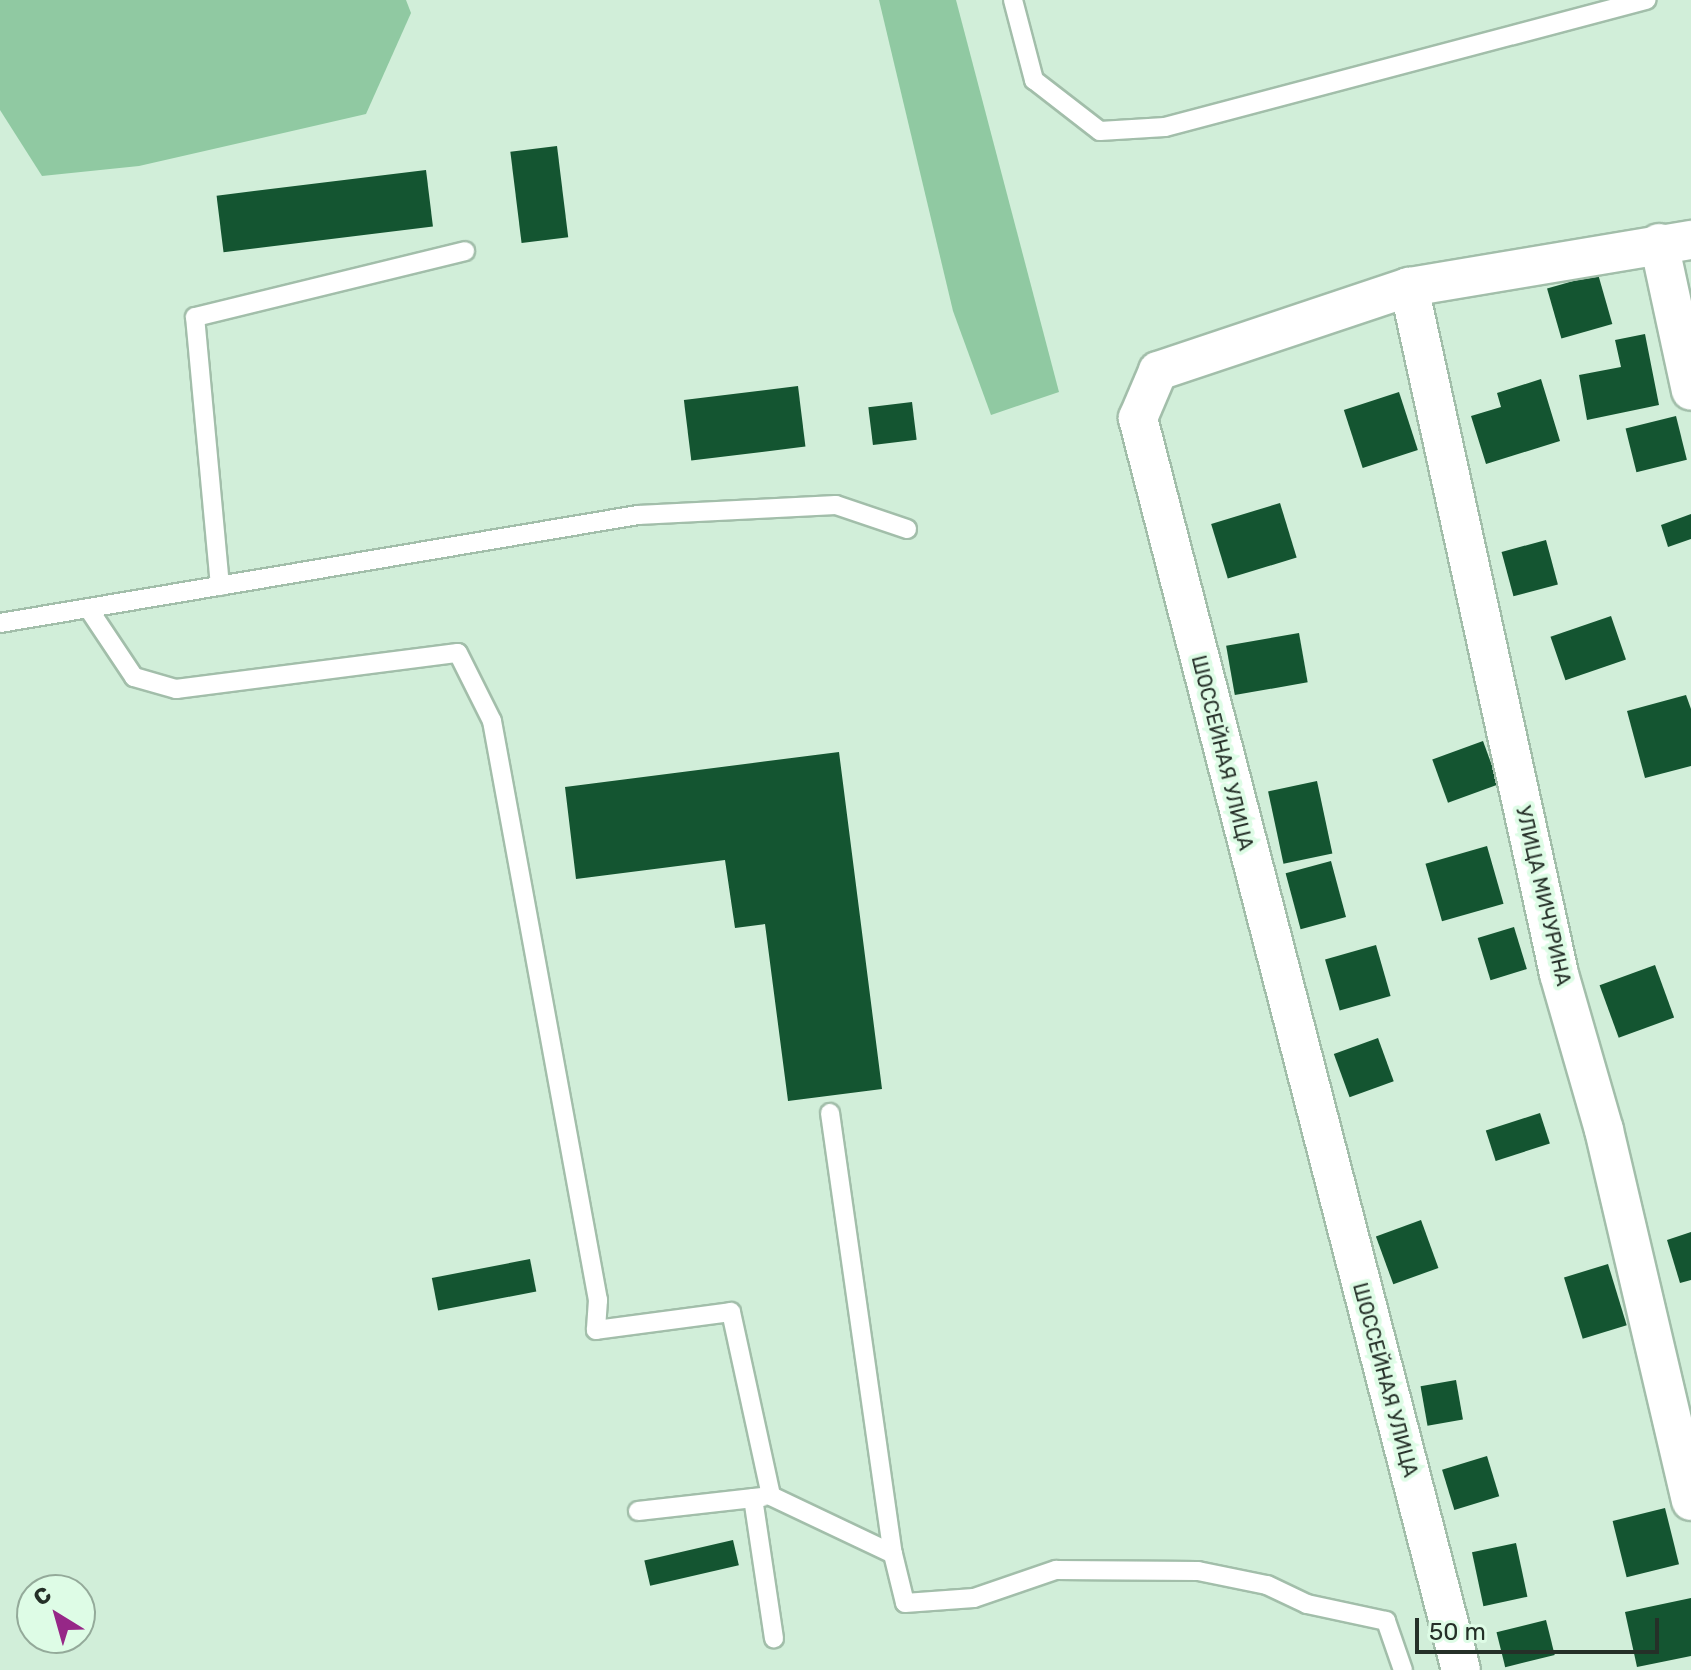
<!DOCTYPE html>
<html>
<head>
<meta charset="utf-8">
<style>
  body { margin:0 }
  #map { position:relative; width:1691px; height:1670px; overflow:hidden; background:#d1eed9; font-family:Rubik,sans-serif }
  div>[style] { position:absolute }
  .green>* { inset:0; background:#90c9a2 }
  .building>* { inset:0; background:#145531; transform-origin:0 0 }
  .roads { filter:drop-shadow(2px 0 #a2beaa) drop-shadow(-2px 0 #a2beaa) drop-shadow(0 2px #a2beaa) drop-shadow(0 -2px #a2beaa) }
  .service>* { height:18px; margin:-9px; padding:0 9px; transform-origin:9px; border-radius:9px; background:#fff }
  .minor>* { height:38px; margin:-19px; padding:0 19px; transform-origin:19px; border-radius:19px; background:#fff }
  span { translate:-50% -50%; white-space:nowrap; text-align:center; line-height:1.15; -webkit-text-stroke:8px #defce6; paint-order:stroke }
  .street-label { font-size:20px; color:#253028 }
  .north { position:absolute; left:16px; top:1574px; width:80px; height:80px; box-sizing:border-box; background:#defce6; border:2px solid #94aa9a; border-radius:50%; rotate:323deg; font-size:22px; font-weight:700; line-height:32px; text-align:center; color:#253028 }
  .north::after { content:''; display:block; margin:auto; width:28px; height:36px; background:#962787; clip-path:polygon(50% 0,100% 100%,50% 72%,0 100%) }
  .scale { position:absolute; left:1415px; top:1618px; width:244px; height:36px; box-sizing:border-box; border:4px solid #253028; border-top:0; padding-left:10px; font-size:24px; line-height:28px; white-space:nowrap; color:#253028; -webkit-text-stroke:6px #defce6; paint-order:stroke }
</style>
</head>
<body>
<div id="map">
  <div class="green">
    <div style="clip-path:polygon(0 0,406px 0,411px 13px,366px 114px,139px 166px,42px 176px,0 110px)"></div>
    <div style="clip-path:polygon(879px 0,956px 0,1059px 392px,991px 415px,953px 311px)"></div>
  </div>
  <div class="building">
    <div style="left:557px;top:146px;width:92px;height:47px;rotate:83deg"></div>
    <div style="left:426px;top:170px;width:57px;height:211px;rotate:83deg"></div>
    <div style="left:1598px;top:274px;width:52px;height:53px;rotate:74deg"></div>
    <div style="clip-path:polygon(1645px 334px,1659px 405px,1587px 420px,1579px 375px,1621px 367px,1615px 340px)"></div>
    <div style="clip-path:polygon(1541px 379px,1560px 441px,1486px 464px,1471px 416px,1501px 407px,1497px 393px)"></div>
    <div style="left:798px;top:386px;width:61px;height:115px;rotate:83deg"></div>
    <div style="left:1399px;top:392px;width:61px;height:58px;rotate:72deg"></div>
    <div style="left:912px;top:402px;width:38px;height:44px;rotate:83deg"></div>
    <div style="left:1676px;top:416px;width:45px;height:52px;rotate:76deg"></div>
    <div style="left:1280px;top:503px;width:57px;height:72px;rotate:73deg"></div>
    <div style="clip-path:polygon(1691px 514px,1691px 539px,1668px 547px,1661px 525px)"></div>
    <div style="left:1546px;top:540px;width:46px;height:46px;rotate:75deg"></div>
    <div style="left:1611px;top:616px;width:46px;height:64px;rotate:71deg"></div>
    <div style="left:1299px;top:633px;width:50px;height:74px;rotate:80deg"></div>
    <div style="clip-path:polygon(1686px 695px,1691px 709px,1691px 766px,1645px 778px,1627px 711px)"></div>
    <div style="left:1483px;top:741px;width:46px;height:54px;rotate:70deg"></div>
    <div style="clip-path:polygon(839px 752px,882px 1089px,788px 1101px,765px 924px,735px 928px,725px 860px,576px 879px,565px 787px)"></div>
    <div style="left:1317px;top:781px;width:74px;height:50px;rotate:78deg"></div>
    <div style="left:1487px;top:846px;width:60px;height:64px;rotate:74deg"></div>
    <div style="left:1331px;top:861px;width:58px;height:47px;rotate:75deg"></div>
    <div style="left:1514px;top:927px;width:44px;height:38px;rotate:73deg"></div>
    <div style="left:1376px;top:945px;width:53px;height:53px;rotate:74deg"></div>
    <div style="left:1655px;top:965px;width:56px;height:59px;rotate:70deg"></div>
    <div style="left:1378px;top:1038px;width:46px;height:47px;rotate:70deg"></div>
    <div style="left:1540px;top:1113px;width:32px;height:57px;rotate:72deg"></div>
    <div style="left:1421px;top:1220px;width:51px;height:48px;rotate:70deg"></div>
    <div style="clip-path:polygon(1691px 1232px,1691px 1280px,1680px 1283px,1667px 1240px)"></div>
    <div style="left:530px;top:1259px;width:33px;height:100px;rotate:79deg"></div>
    <div style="left:1608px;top:1264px;width:64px;height:46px;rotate:73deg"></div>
    <div style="left:1456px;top:1380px;width:40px;height:36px;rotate:80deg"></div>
    <div style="left:1487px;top:1456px;width:42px;height:47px;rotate:73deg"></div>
    <div style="left:1665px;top:1508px;width:58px;height:54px;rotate:76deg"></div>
    <div style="left:733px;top:1540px;width:26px;height:91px;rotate:77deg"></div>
    <div style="left:1516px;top:1543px;width:55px;height:45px;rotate:78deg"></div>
    <div style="clip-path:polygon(1691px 1598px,1691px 1656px,1637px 1667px,1625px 1612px)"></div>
    <div style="left:1546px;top:1620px;width:36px;height:51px;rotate:76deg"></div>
  </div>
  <div class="roads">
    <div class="service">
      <div style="left:1013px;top:0;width:83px;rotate:75.3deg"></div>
      <div style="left:1034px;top:80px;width:83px;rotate:37.7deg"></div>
      <div style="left:1100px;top:131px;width:65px;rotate:-3.5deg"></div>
      <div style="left:1165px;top:127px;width:498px;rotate:-14.8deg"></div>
      <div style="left:220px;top:586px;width:270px;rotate:-95.3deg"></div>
      <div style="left:195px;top:317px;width:278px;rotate:-13.7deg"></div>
      <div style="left:88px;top:608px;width:83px;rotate:56.3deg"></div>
      <div style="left:134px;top:677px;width:44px;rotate:15.9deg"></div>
      <div style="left:176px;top:689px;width:284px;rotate:-7.3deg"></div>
      <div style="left:458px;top:653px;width:76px;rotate:63.4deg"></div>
      <div style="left:492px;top:721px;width:589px;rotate:79.63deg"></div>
      <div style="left:598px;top:1300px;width:30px;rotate:94deg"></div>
      <div style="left:596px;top:1330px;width:136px;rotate:-7.6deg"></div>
      <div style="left:731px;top:1312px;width:188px;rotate:77.7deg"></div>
      <div style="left:771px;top:1496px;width:135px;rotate:25.4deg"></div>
      <div style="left:893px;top:1554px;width:50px;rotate:76.2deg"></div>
      <div style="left:905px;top:1603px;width:69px;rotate:-4.1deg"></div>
      <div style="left:974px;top:1598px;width:87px;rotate:-18.9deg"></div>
      <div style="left:1056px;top:1570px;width:142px;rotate:0.4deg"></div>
      <div style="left:1198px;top:1571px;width:70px;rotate:11.5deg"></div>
      <div style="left:1267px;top:1585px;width:44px;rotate:25.4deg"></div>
      <div style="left:1307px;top:1604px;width:81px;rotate:12.1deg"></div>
      <div style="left:1386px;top:1621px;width:52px;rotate:70.9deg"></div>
      <div style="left:0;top:623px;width:647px;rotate:-9.61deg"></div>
      <div style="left:638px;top:515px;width:198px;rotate:-2.9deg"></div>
      <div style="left:836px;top:505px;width:75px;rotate:18.7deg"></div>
      <div style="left:830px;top:1113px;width:445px;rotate:81.9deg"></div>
      <div style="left:753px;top:1498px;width:142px;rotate:81.5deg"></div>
      <div style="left:638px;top:1511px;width:125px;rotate:-6.4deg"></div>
    </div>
    <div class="minor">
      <div style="left:1659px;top:243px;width:151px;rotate:77.8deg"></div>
      <div style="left:1409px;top:287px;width:703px;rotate:77.68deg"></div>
      <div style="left:1559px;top:974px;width:162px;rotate:73.9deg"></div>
      <div style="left:1604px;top:1130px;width:381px;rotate:76.8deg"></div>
      <div style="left:1461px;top:1670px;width:1293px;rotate:-104.47deg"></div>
      <div style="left:1138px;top:418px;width:51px;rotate:-66.9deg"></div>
      <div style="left:1158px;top:371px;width:265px;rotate:-18.5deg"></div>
      <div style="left:1409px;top:287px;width:286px;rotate:-9.5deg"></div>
    </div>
  </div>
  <div class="street-label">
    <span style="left:1222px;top:753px;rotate:76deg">ШОССЕЙНАЯ УЛИЦА</span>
    <span style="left:1543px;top:896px;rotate:77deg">УЛИЦА МИЧУРИНА</span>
    <span style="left:1385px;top:1380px;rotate:75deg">ШОССЕЙНАЯ УЛИЦА</span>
  </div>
  <div class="north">С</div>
  <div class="scale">50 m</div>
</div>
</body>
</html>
